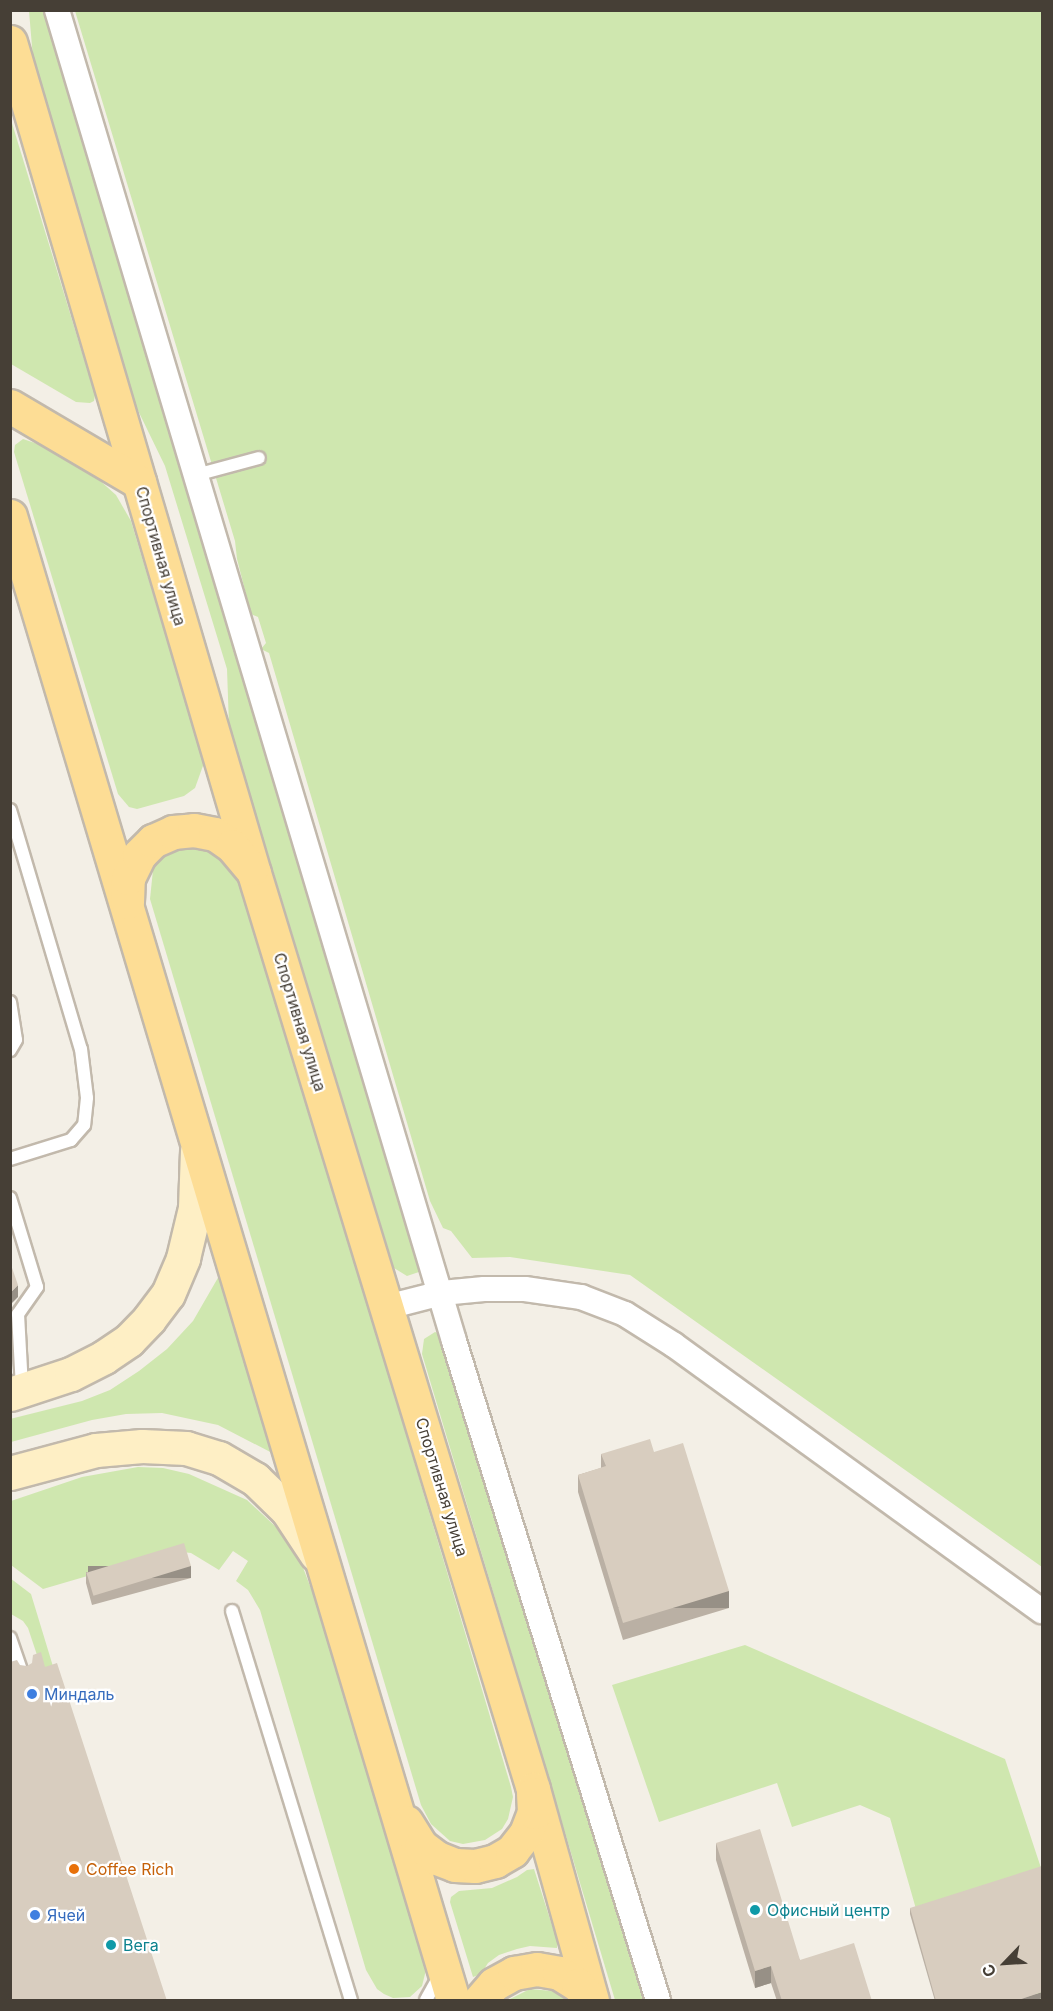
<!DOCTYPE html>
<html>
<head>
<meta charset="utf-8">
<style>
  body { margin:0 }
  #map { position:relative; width:1053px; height:2011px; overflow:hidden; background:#f3efe6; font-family:Inter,sans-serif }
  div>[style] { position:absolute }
  .green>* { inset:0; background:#cfe7af }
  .roads { filter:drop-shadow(2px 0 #c2b9ac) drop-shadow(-2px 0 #c2b9ac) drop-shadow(0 2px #c2b9ac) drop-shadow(0 -2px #c2b9ac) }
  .lane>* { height:12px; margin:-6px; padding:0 6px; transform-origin:6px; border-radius:6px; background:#fff }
  .street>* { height:24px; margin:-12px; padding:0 12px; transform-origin:12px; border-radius:12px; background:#fff }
  .secondary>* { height:33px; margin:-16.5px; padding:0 16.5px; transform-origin:16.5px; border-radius:16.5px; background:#feefc5 }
  .primary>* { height:33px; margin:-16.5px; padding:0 16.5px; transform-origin:16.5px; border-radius:16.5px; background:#fddd95 }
  .wall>* { inset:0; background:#bab0a4 }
  .shaded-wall>* { inset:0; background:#979086; transform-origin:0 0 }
  .building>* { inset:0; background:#d8cdbf; transform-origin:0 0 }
  .dots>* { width:16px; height:16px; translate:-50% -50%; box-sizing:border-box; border:3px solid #fff; border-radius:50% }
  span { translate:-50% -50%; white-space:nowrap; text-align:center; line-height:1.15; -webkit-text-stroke:4.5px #fff; paint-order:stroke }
  .street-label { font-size:16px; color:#463f36 }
  .shop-label { font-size:16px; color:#366cbe }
  .left { translate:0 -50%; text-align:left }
  .food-label { font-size:16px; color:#c56008 }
  .culture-label { font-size:16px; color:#0d838f }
  .frame { position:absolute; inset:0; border:12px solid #463f36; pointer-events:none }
  .north { position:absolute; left:975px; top:1933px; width:60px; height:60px; -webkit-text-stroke:4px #fff; paint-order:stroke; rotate:245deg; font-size:16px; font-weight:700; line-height:24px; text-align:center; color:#463f36 }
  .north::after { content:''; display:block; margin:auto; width:21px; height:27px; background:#463f36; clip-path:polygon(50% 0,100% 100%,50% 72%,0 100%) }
</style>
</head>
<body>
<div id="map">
  <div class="green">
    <div style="clip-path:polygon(29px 11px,52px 11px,423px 1267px,419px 1272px,407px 1276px,394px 1268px,229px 726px,227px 669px,165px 466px,129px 392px,34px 70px)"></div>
    <div style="clip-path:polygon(75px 11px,1042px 11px,1042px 1567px,630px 1275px,510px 1257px,472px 1258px,451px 1231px,443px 1228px,430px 1201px,269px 653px,261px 649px,266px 643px,258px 617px,251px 614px,237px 559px,235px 541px)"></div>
    <div style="clip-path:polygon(11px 120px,95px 395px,94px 401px,90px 403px,76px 402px,11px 364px)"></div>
    <div style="clip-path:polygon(23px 439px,50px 448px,97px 478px,116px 495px,131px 521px,204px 763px,195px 788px,184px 796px,137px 809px,129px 807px,118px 794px,14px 452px,15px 445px)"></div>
    <div style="clip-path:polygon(180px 844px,213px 845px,240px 877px,511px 1787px,513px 1797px,508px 1819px,502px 1829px,485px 1840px,463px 1844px,450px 1841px,431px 1824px,421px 1805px,150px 899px,153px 870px,159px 859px)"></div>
    <div style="clip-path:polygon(219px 1276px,276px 1455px,218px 1425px,162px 1413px,126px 1414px,92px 1420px,11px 1442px,10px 1419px,82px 1401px,110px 1390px,139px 1371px,167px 1349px,193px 1321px)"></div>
    <div style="clip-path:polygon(435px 1332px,440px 1334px,647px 2000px,615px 2000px,422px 1354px,424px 1339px)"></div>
    <div style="clip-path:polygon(138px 1467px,163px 1468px,189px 1474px,247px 1500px,276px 1527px,302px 1565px,322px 1617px,427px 1966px,422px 1986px,410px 1997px,393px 1998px,384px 1994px,377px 1989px,366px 1970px,260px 1610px,248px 1590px,236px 1581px,248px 1561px,233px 1551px,219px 1570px,191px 1553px,173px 1551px,43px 1589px,11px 1565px,11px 1501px,82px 1477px)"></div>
    <div style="clip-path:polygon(10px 1578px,31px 1594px,55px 1673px,44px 1676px,28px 1628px,23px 1621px,11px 1614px)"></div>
    <div style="clip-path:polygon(745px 1645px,1005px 1759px,1042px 1871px,1042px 2000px,942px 2000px,890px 1818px,860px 1805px,792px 1827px,777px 1783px,659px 1822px,612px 1685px)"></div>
    <div style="clip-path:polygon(534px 1869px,557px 1941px,557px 1948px,530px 1946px,517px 1949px,499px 1955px,488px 1963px,481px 1974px,473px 1977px,450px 1902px,451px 1897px,459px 1891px,492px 1888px,517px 1877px,527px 1870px)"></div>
    <div style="clip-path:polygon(530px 1989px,552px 1991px,569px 2000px,508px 2000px)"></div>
  </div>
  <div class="roads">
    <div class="lane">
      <div style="left:196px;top:475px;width:65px;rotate:-15.1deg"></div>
      <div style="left:10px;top:810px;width:249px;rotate:73.5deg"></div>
      <div style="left:81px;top:1049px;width:49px;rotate:83deg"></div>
      <div style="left:87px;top:1098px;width:27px;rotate:96deg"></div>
      <div style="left:84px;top:1125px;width:20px;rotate:131deg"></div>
      <div style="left:71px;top:1140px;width:64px;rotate:162.7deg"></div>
      <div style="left:10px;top:1002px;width:38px;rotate:81deg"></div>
      <div style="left:16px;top:1040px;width:12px;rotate:121deg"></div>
      <div style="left:10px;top:1198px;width:93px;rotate:73.1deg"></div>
      <div style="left:37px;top:1287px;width:33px;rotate:125deg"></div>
      <div style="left:18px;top:1314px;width:73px;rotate:86.9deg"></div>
      <div style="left:232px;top:1611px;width:407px;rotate:73deg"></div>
      <div style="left:10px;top:1638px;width:40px;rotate:71.1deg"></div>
      <div style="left:426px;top:2000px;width:26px;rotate:-61deg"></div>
    </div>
    <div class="street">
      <div style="left:57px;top:10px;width:1389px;rotate:73.39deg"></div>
      <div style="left:454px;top:1341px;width:690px;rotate:72.8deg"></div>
      <div style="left:387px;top:1307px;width:57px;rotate:-14.3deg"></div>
      <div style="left:442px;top:1293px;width:42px;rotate:-5.4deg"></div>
      <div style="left:484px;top:1289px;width:41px"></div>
      <div style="left:525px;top:1289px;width:57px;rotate:8.1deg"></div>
      <div style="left:581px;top:1297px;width:47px;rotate:21.1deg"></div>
      <div style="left:625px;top:1314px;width:58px;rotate:32.3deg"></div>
      <div style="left:674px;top:1345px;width:454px;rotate:35.9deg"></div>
    </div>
    <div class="secondary">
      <div style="left:10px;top:1394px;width:64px;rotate:-18.2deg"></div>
      <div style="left:71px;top:1374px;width:37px;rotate:-27deg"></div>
      <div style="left:104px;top:1357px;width:30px;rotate:-34deg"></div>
      <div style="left:129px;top:1340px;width:29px;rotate:-46deg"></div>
      <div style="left:149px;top:1319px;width:31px;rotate:-53deg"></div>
      <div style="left:168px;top:1294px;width:39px;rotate:-67deg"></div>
      <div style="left:183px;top:1258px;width:51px;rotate:-76.5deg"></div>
      <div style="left:195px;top:1208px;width:57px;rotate:-88deg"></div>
      <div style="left:10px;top:1473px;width:89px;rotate:-15deg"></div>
      <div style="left:96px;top:1450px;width:46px;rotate:-5deg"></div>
      <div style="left:142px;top:1446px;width:44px;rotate:2.6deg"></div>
      <div style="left:186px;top:1448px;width:34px;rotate:17deg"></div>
      <div style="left:219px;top:1458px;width:42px;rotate:30.3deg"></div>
      <div style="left:255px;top:1479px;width:45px;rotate:44.1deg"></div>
      <div style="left:287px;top:1510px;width:53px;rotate:56.6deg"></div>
    </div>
    <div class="primary">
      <div style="left:10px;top:42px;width:866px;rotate:73.64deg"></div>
      <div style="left:254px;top:873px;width:958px;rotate:73.06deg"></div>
      <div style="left:533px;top:1789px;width:219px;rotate:74.4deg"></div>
      <div style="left:10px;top:406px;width:150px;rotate:30.5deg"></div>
      <div style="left:10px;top:516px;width:1549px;rotate:73.38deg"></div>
      <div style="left:127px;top:902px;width:24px;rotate:-88deg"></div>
      <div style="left:128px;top:878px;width:25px;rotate:-64deg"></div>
      <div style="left:139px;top:855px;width:20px;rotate:-45deg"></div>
      <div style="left:153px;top:841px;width:22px;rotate:-24deg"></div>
      <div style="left:173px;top:832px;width:21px;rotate:-5deg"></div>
      <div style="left:194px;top:830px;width:21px;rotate:11deg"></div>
      <div style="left:215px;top:834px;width:21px;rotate:35deg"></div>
      <div style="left:232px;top:846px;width:30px;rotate:50deg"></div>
      <div style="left:406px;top:1822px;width:28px;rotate:58deg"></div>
      <div style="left:421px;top:1846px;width:20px;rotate:37deg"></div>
      <div style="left:437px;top:1858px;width:19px;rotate:21deg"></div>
      <div style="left:455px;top:1865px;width:20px;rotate:3deg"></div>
      <div style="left:475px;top:1866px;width:21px;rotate:-14deg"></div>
      <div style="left:495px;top:1861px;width:20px;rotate:-30deg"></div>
      <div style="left:512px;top:1851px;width:23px;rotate:-52deg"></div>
      <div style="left:526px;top:1833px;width:22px;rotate:-69deg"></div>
      <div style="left:534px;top:1812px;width:18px;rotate:-93deg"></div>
      <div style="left:480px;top:2000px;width:21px;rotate:-49deg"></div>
      <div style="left:494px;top:1984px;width:23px;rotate:-29deg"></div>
      <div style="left:514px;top:1973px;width:23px;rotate:-10deg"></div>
      <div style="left:537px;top:1969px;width:22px;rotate:10deg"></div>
      <div style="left:559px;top:1973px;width:22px;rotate:32deg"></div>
      <div style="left:578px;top:1985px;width:20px;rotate:49deg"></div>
    </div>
  </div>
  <div class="wall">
    <div style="clip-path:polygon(654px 1452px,729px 1608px,623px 1640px,578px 1492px,578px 1475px,601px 1468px,601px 1454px)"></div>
    <div style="clip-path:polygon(86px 1572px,191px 1578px,92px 1605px,86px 1583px)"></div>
    <div style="clip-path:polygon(716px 1843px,800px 1960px,872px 2001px,777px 2001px,771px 1983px,755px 1988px,716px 1860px)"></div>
    <div style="clip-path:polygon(910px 1908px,1042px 1998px,1034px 2001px,935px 2001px,910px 1914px)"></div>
  </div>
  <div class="shaded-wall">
    <div style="clip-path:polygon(18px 1285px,18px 1297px,10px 1305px,10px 1293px)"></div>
    <div style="left:191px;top:1566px;width:12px;height:103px;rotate:90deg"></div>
    <div style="left:729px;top:1591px;width:17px;height:111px;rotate:90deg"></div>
    <div style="clip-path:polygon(771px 1966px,771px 1983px,755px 1988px,755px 1971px)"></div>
    <div style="clip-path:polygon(1042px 1992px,1042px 1998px,1034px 2001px,1015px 2001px)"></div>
  </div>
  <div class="building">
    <div style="clip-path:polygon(10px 1262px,18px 1285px,10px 1293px)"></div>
    <div style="clip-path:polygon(650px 1439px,654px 1452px,683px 1443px,729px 1591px,623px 1623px,578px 1475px,606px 1466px,601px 1454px)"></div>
    <div style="left:184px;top:1543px;width:24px;height:102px;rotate:73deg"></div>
    <div style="clip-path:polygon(41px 1652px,45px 1667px,57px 1663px,167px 2001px,10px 2001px,10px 1662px,17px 1660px,20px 1665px,27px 1666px,32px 1663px,33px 1655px)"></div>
    <div style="clip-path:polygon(760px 1829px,800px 1960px,854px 1943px,872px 2001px,782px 2001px,771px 1966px,755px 1971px,716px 1843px)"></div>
    <div style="clip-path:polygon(1042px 1866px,1042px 1992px,1015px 2001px,936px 2001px,910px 1908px)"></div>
  </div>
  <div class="dots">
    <div style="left:32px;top:1694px;background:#3f7fe0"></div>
    <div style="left:74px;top:1869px;background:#e8710a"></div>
    <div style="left:755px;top:1910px;background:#0f9aa8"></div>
    <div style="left:35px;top:1915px;background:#3f7fe0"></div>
    <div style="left:111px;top:1945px;background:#0f9aa8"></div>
  </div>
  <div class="street-label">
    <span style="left:161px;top:556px;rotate:74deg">Спортивная улица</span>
    <span style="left:300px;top:1022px;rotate:73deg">Спортивная улица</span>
    <span style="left:442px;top:1487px;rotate:73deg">Спортивная улица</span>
  </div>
  <div class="shop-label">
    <span class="left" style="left:44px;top:1694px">Миндаль</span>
    <span class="left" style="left:47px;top:1915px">Ячей</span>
  </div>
  <div class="food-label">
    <span class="left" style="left:86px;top:1869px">Coffee Rich</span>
  </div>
  <div class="culture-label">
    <span class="left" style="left:767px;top:1910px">Офисный центр</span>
    <span class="left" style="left:123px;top:1945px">Вега</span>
  </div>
  <div class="frame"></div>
  <div class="north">С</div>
</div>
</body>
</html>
